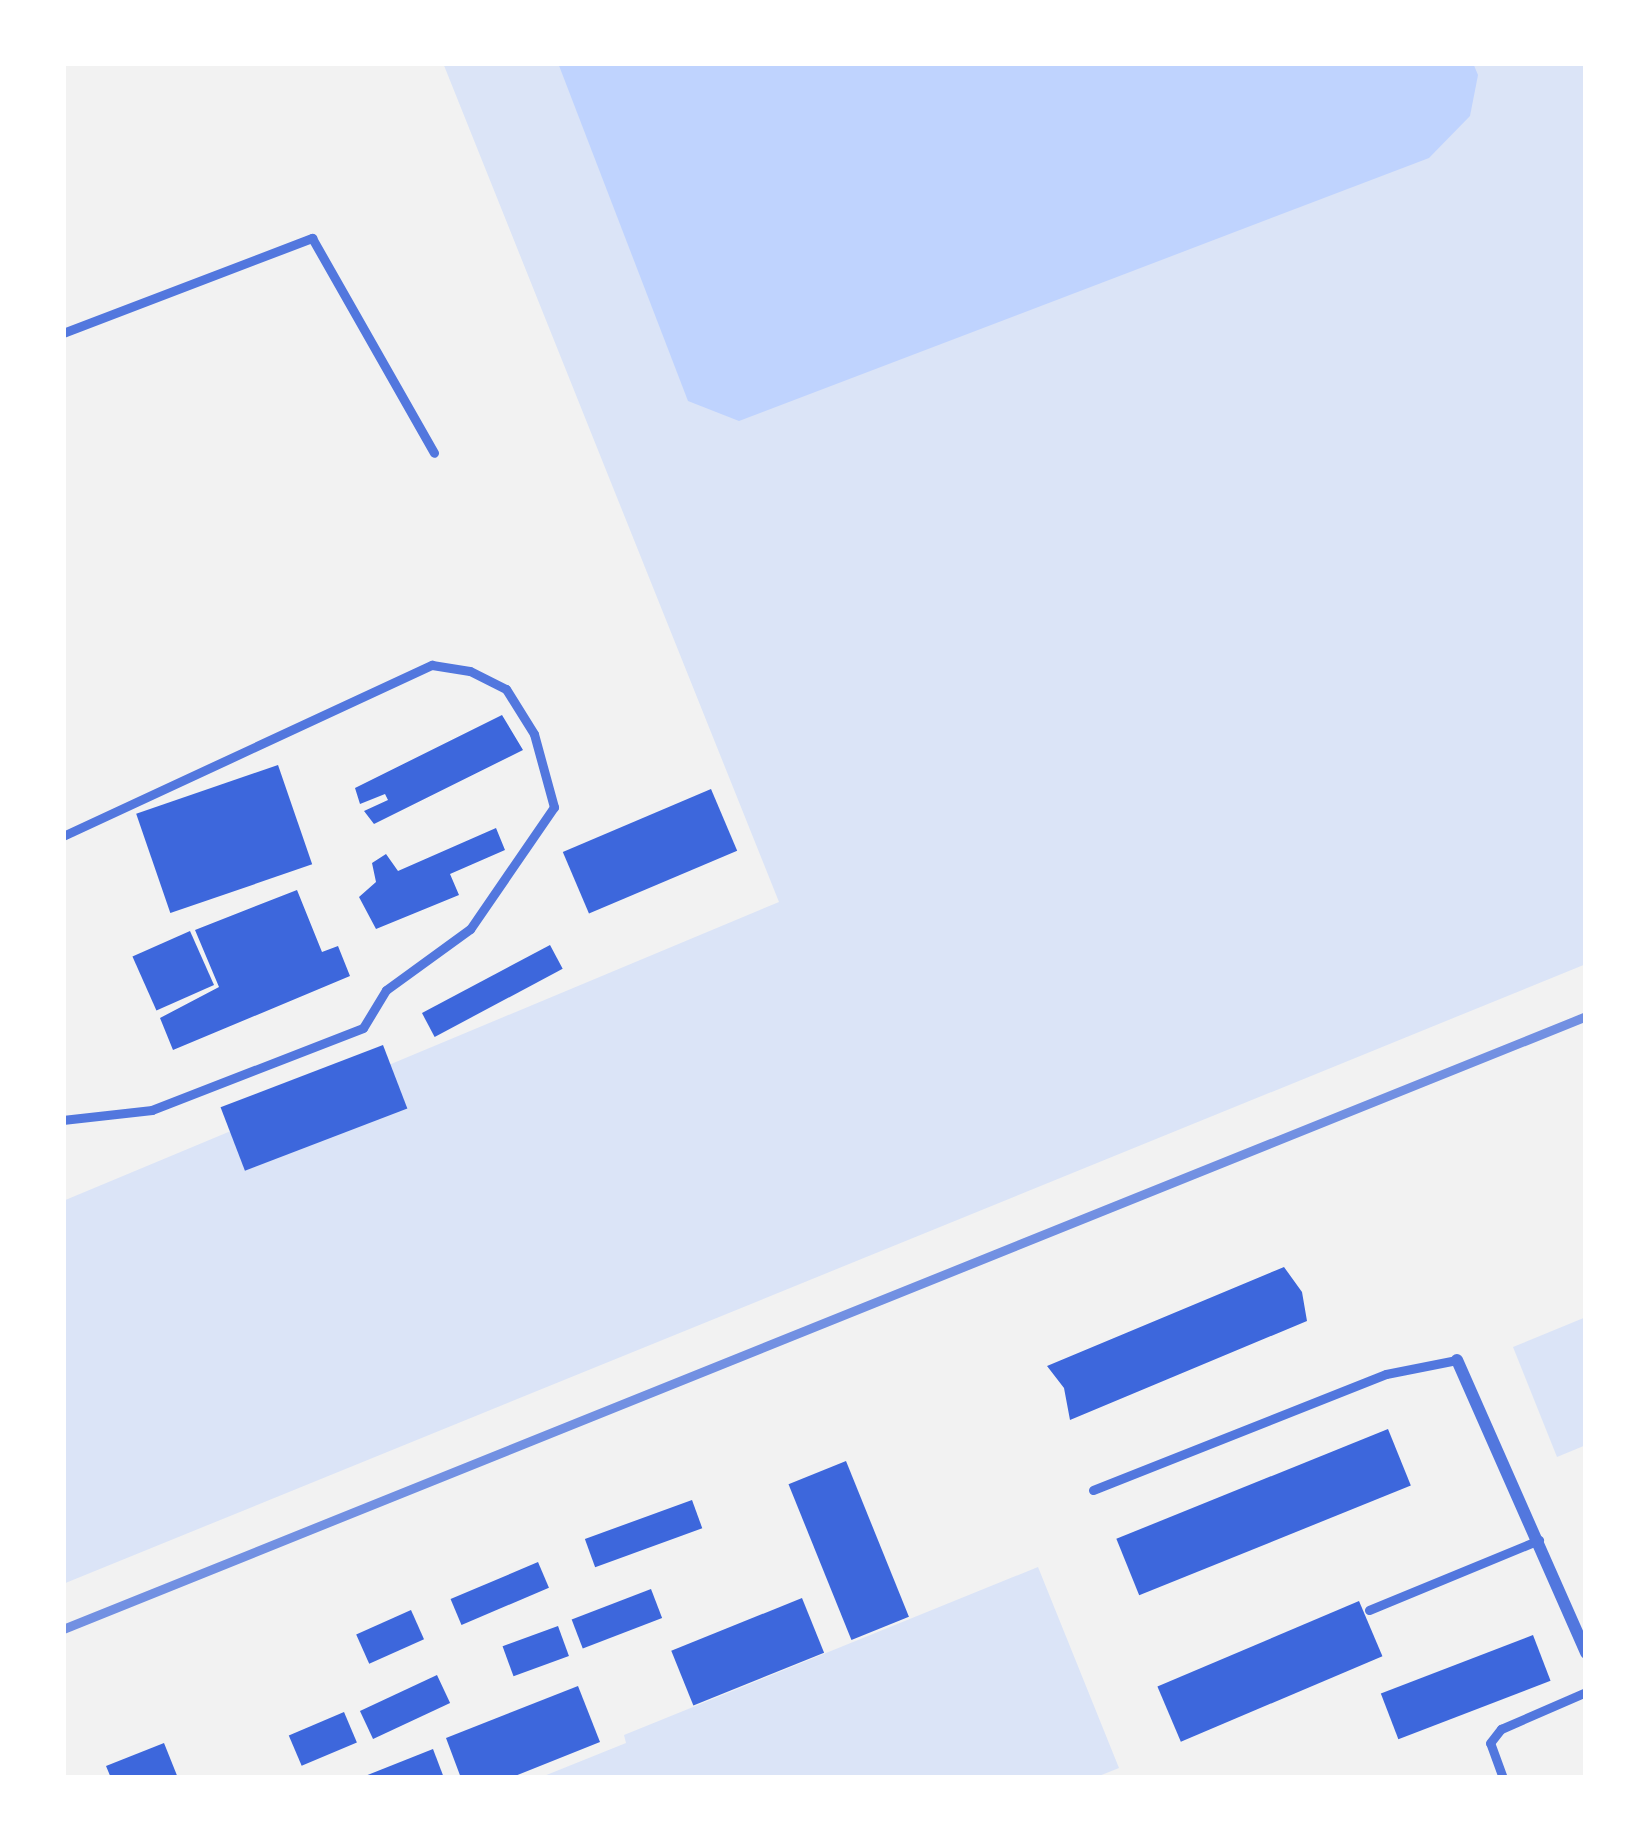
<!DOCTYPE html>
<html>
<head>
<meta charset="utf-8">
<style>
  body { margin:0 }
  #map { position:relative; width:1649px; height:1841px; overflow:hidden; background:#f2f2f2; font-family:Figtree,sans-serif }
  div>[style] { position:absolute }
  .green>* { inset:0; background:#dbe4f7 }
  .water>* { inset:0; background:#bfd3fe }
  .building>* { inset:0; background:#3d67dc; transform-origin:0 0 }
  .service>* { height:9px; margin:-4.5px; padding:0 4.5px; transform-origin:4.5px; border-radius:4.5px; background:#5277de }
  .minor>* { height:12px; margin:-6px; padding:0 6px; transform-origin:6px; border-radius:6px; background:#5277de }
  .rail>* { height:9px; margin:-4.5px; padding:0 4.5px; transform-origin:4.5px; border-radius:4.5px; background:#7290e2 }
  span { translate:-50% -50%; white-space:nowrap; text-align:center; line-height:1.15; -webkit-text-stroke:9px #fff; paint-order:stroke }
  .frame { position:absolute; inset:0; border:66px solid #fff; pointer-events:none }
</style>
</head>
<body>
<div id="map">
  <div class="green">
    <div style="clip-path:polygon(443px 63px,1586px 63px,1586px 964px,63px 1584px,63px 1201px,779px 902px)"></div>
    <div style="clip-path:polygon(1586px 1317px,1586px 1445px,1557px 1457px,1513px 1347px)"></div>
    <div style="clip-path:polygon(1038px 1567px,1119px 1768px,1094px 1778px,539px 1778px,626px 1743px,624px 1735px)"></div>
  </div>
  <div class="water">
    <div style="clip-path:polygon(558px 63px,1473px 63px,1478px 75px,1470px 116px,1429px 158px,739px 421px,688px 401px)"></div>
  </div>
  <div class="building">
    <div style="clip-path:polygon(502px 715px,523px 750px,374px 824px,364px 811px,388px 800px,385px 794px,360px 804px,355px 788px)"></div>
    <div style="left:278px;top:765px;width:105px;height:150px;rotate:71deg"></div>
    <div style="left:711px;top:789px;width:67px;height:161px;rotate:67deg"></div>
    <div style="clip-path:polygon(496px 828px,505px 850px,450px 874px,459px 895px,376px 929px,359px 897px,376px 882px,372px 863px,386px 854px,398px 871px)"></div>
    <div style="clip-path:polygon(297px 890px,322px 952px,338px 946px,350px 976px,173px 1050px,160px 1018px,219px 987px,195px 930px)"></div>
    <div style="left:190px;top:931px;width:59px;height:63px;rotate:66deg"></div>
    <div style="left:550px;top:945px;width:27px;height:145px;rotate:62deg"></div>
    <div style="left:383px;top:1045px;width:68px;height:174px;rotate:69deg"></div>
    <div style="clip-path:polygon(1284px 1267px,1302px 1292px,1307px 1321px,1070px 1420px,1064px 1388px,1047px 1366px)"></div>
    <div style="left:1388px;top:1429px;width:61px;height:293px;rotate:68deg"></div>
    <div style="left:846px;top:1461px;width:168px;height:62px;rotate:68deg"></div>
    <div style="left:692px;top:1500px;width:30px;height:114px;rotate:70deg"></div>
    <div style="left:538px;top:1562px;width:28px;height:95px;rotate:67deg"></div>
    <div style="left:651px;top:1589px;width:31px;height:85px;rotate:69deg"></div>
    <div style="left:802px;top:1598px;width:59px;height:141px;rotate:68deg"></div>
    <div style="left:1359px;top:1601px;width:60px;height:219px;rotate:67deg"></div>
    <div style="left:411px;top:1610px;width:32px;height:60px;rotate:66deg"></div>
    <div style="left:558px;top:1626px;width:32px;height:59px;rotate:70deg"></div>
    <div style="left:1533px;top:1635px;width:49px;height:163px;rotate:69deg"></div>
    <div style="left:437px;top:1675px;width:31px;height:85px;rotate:65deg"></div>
    <div style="clip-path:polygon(578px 1686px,600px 1742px,510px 1778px,461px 1778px,446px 1738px)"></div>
    <div style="left:344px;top:1712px;width:33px;height:60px;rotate:67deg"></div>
    <div style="clip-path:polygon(164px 1743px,178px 1778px,111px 1778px,106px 1766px)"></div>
    <div style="clip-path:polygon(433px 1749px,444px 1778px,360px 1778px)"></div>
  </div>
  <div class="service">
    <div style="left:63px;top:333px;width:267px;rotate:-20.9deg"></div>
    <div style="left:312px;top:238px;width:247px;rotate:60.4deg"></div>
    <div style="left:63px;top:836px;width:407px;rotate:-24.9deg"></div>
    <div style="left:432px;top:665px;width:38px;rotate:9deg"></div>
    <div style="left:470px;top:671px;width:40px;rotate:26.6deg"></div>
    <div style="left:506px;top:689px;width:53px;rotate:58.1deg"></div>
    <div style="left:534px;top:734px;width:76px;rotate:74.7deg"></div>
    <div style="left:554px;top:807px;width:148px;rotate:124.5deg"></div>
    <div style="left:470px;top:929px;width:104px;rotate:144deg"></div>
    <div style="left:386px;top:990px;width:44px;rotate:121.2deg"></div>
    <div style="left:363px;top:1028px;width:226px;rotate:158.8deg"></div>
    <div style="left:152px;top:1110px;width:90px;rotate:173.6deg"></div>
    <div style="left:1093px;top:1490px;width:315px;rotate:-21.6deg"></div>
    <div style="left:1386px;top:1374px;width:72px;rotate:-11.2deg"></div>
    <div style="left:1369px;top:1610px;width:184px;rotate:-22.4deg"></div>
    <div style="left:1503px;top:1778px;width:37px;rotate:-110deg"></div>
    <div style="left:1490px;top:1743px;width:18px;rotate:-52deg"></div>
    <div style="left:1501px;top:1729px;width:93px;rotate:-23.5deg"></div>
  </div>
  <div class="minor">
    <div style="left:1457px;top:1360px;width:320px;rotate:66.2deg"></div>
  </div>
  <div class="rail">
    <div style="left:63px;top:1629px;width:1642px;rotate:-21.92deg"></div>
  </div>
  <div class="frame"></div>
</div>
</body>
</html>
